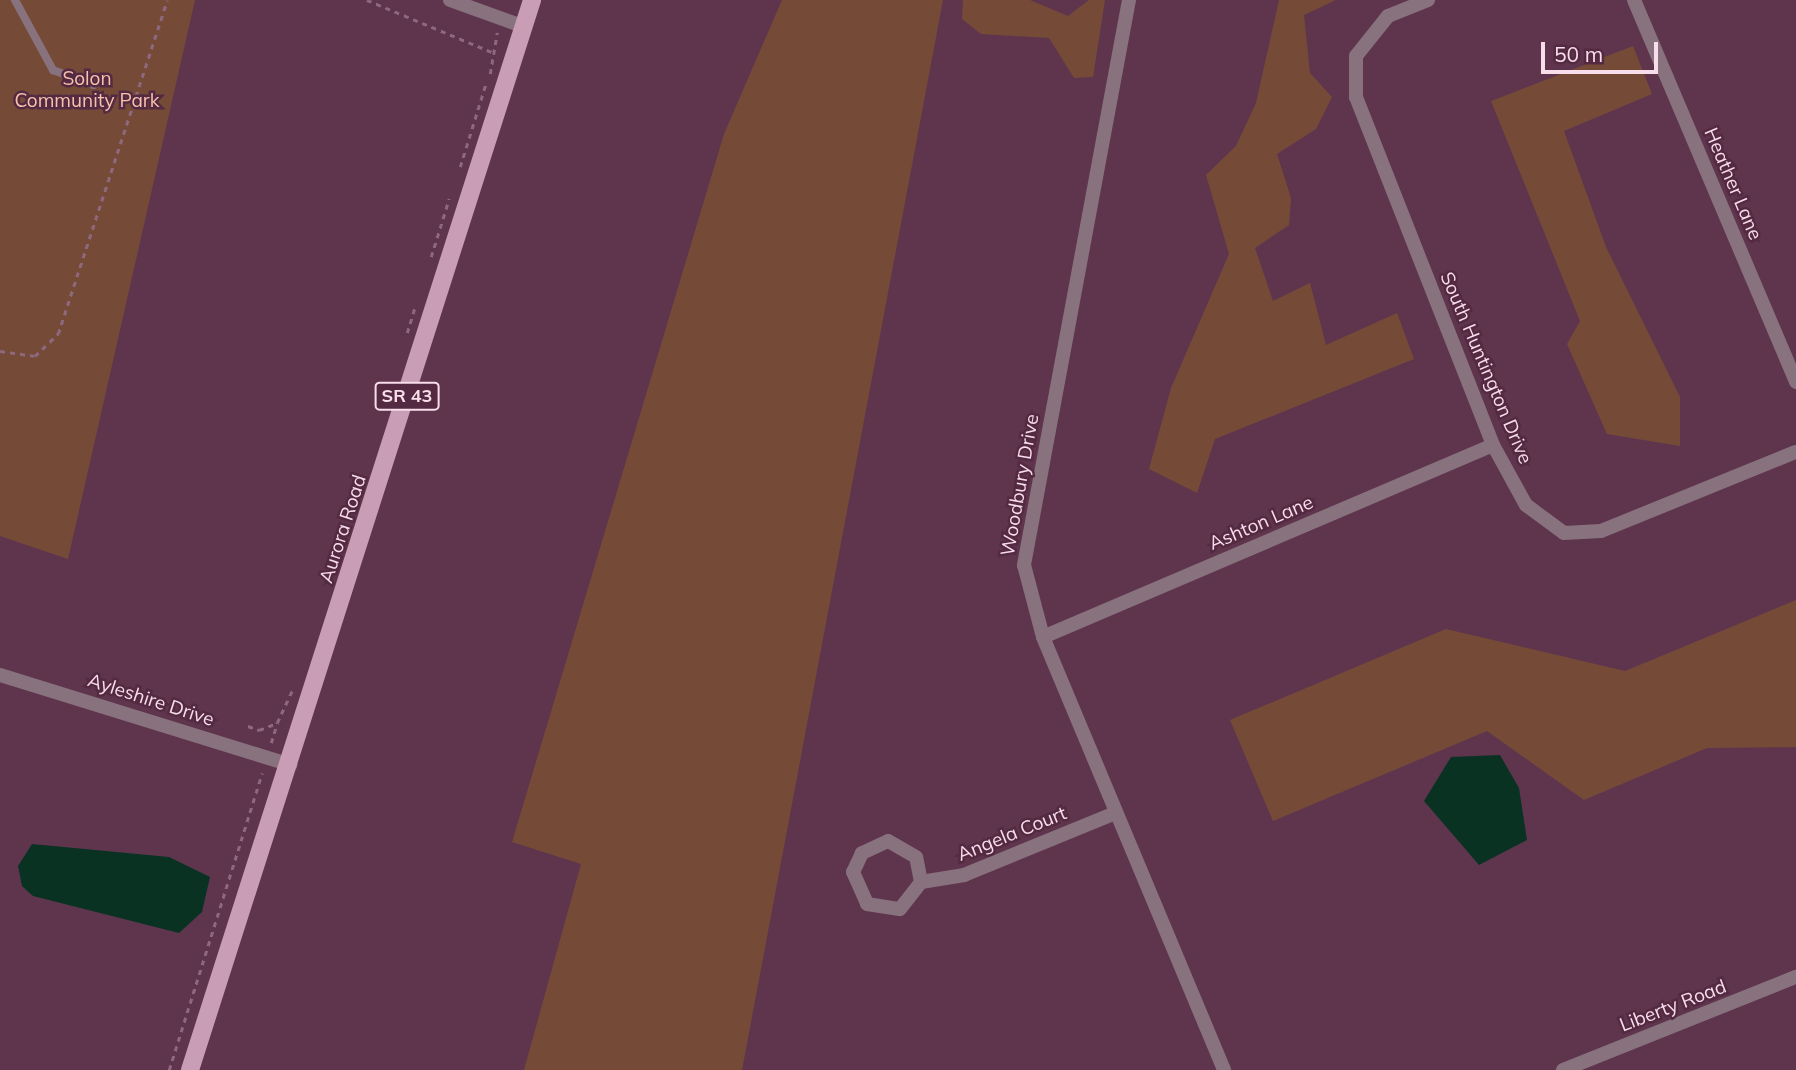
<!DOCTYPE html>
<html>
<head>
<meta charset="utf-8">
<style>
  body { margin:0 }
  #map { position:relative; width:1796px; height:1070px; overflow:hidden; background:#5f354e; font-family:Mulish,sans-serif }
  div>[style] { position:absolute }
  .green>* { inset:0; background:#754b38 }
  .water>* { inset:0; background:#0a3223 }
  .path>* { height:2.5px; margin-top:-1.25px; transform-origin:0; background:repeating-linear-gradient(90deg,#8d687e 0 5px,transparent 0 10px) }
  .service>* { height:8px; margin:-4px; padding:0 4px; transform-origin:4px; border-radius:4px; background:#88727e }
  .minor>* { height:14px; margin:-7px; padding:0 7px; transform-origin:7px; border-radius:7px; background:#88727e }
  .tertiary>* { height:14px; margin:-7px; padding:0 7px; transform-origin:7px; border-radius:7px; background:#88727e }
  .primary>* { height:18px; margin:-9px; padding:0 9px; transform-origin:9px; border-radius:9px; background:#c89db5 }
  span { translate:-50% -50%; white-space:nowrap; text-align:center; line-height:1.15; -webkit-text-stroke:5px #542a43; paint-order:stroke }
  .shield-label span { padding:2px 5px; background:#542a43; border:2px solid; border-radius:5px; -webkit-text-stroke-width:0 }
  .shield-label { font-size:18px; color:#f8ddeb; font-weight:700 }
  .park-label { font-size:19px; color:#f7c1aa }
  .street-label { font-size:19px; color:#f8ddeb }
  .scale { position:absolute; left:1541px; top:42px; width:117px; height:32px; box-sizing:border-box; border:4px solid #f8ddeb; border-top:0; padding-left:9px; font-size:21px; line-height:24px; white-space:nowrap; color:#f8ddeb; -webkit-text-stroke:5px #542a43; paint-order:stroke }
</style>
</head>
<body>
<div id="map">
  <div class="green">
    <div style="clip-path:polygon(0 0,195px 0,68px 559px,0 536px)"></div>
    <div style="clip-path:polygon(782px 0,943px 0,742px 1070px,524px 1070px,581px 864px,512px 842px,724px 134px)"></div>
    <div style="clip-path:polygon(963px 0,1030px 0,1068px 16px,1089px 0,1105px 0,1093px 77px,1074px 78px,1049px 38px,981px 34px,962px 19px)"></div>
    <div style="clip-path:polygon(1279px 0,1336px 0,1304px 15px,1310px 73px,1332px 97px,1316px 129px,1277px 154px,1291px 198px,1289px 225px,1255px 248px,1273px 301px,1310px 283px,1326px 345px,1397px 313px,1414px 359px,1215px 439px,1197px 493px,1149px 469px,1171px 388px,1229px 254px,1206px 175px,1236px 146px,1256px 103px)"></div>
    <div style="clip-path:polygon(1633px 46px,1652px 94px,1564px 131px,1606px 247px,1680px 397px,1680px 446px,1607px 434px,1567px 344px,1580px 321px,1491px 101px)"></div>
    <div style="clip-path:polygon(1796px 600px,1796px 747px,1707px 748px,1584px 800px,1487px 731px,1273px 821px,1230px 720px,1446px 629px,1625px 671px)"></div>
  </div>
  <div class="water">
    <div style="clip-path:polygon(1500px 755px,1519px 788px,1527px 840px,1479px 865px,1424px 801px,1451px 757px)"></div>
    <div style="clip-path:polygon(32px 844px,169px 857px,210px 877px,202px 912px,179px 933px,33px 896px,22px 886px,18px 866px)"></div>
  </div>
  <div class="path">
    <div style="left:367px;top:0;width:135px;rotate:22.6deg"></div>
    <div style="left:490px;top:74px;width:42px;rotate:-80.3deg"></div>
    <div style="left:460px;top:167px;width:88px;rotate:-72.8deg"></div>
    <div style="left:431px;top:257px;width:61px;rotate:-72.8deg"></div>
    <div style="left:407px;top:333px;width:28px;rotate:-73deg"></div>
    <div style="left:0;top:351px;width:35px;rotate:8deg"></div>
    <div style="left:35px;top:356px;width:32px;rotate:-44deg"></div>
    <div style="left:58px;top:334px;width:351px;rotate:-71.9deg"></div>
    <div style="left:248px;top:726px;width:12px;rotate:20deg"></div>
    <div style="left:259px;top:730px;width:19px;rotate:-21deg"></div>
    <div style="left:277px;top:723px;width:38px;rotate:-65deg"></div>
    <div style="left:271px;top:743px;width:21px;rotate:-73deg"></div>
    <div style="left:169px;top:1070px;width:311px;rotate:-72.6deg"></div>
  </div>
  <div class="service">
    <div style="left:15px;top:0;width:80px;rotate:61.5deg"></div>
    <div style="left:53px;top:70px;width:43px;rotate:20.6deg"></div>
  </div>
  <div class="minor">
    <div style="left:450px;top:0;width:80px;rotate:19.8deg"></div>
    <div style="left:1129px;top:0;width:575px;rotate:100.53deg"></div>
    <div style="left:1024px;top:565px;width:74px;rotate:75.2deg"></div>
    <div style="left:1043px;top:637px;width:469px;rotate:67.3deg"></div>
    <div style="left:1428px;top:0;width:43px;rotate:158.2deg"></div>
    <div style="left:1388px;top:16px;width:51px;rotate:128.7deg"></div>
    <div style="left:1356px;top:56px;width:41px;rotate:90deg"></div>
    <div style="left:1356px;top:97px;width:374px;rotate:68.5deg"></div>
    <div style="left:1493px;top:445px;width:68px;rotate:61.2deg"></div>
    <div style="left:1526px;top:505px;width:47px;rotate:36.4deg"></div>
    <div style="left:1564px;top:533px;width:37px;rotate:-3deg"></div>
    <div style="left:1601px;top:531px;width:210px;rotate:-22.1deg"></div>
    <div style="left:1634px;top:0;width:415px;rotate:67deg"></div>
    <div style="left:1043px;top:637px;width:489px;rotate:-23.1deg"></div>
    <div style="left:0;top:675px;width:304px;rotate:17.2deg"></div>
    <div style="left:921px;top:882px;width:25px;rotate:-101deg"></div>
    <div style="left:916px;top:857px;width:32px;rotate:-150deg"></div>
    <div style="left:888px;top:841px;width:29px;rotate:155deg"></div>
    <div style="left:862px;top:853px;width:21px;rotate:115deg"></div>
    <div style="left:853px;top:872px;width:35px;rotate:66deg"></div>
    <div style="left:867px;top:904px;width:33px;rotate:9deg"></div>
    <div style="left:900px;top:909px;width:34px;rotate:-52deg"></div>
    <div style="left:921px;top:882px;width:44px;rotate:-9.2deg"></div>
    <div style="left:964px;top:875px;width:163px;rotate:-22.3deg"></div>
  </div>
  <div class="tertiary">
    <div style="left:1563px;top:1070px;width:251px;rotate:-21.8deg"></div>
  </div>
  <div class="primary">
    <div style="left:190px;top:1070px;width:1123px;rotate:-72.27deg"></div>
  </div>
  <div class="shield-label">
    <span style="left:407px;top:396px">SR 43</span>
  </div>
  <div class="park-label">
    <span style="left:87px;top:90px">Solon<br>Community Park</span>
  </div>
  <div class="street-label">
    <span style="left:1733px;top:184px;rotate:67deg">Heather Lane</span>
    <span style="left:1486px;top:368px;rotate:67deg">South Huntington Drive</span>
    <span style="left:1020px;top:485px;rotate:-80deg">Woodbury Drive</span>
    <span style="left:1261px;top:523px;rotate:-23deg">Ashton Lane</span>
    <span style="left:343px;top:529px;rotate:-72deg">Aurora Road</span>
    <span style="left:151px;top:700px;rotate:18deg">Ayleshire Drive</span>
    <span style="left:1012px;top:834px;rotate:-22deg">Angela Court</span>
    <span style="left:1673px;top:1006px;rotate:-21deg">Liberty Road</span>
  </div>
  <div class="scale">50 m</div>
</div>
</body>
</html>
